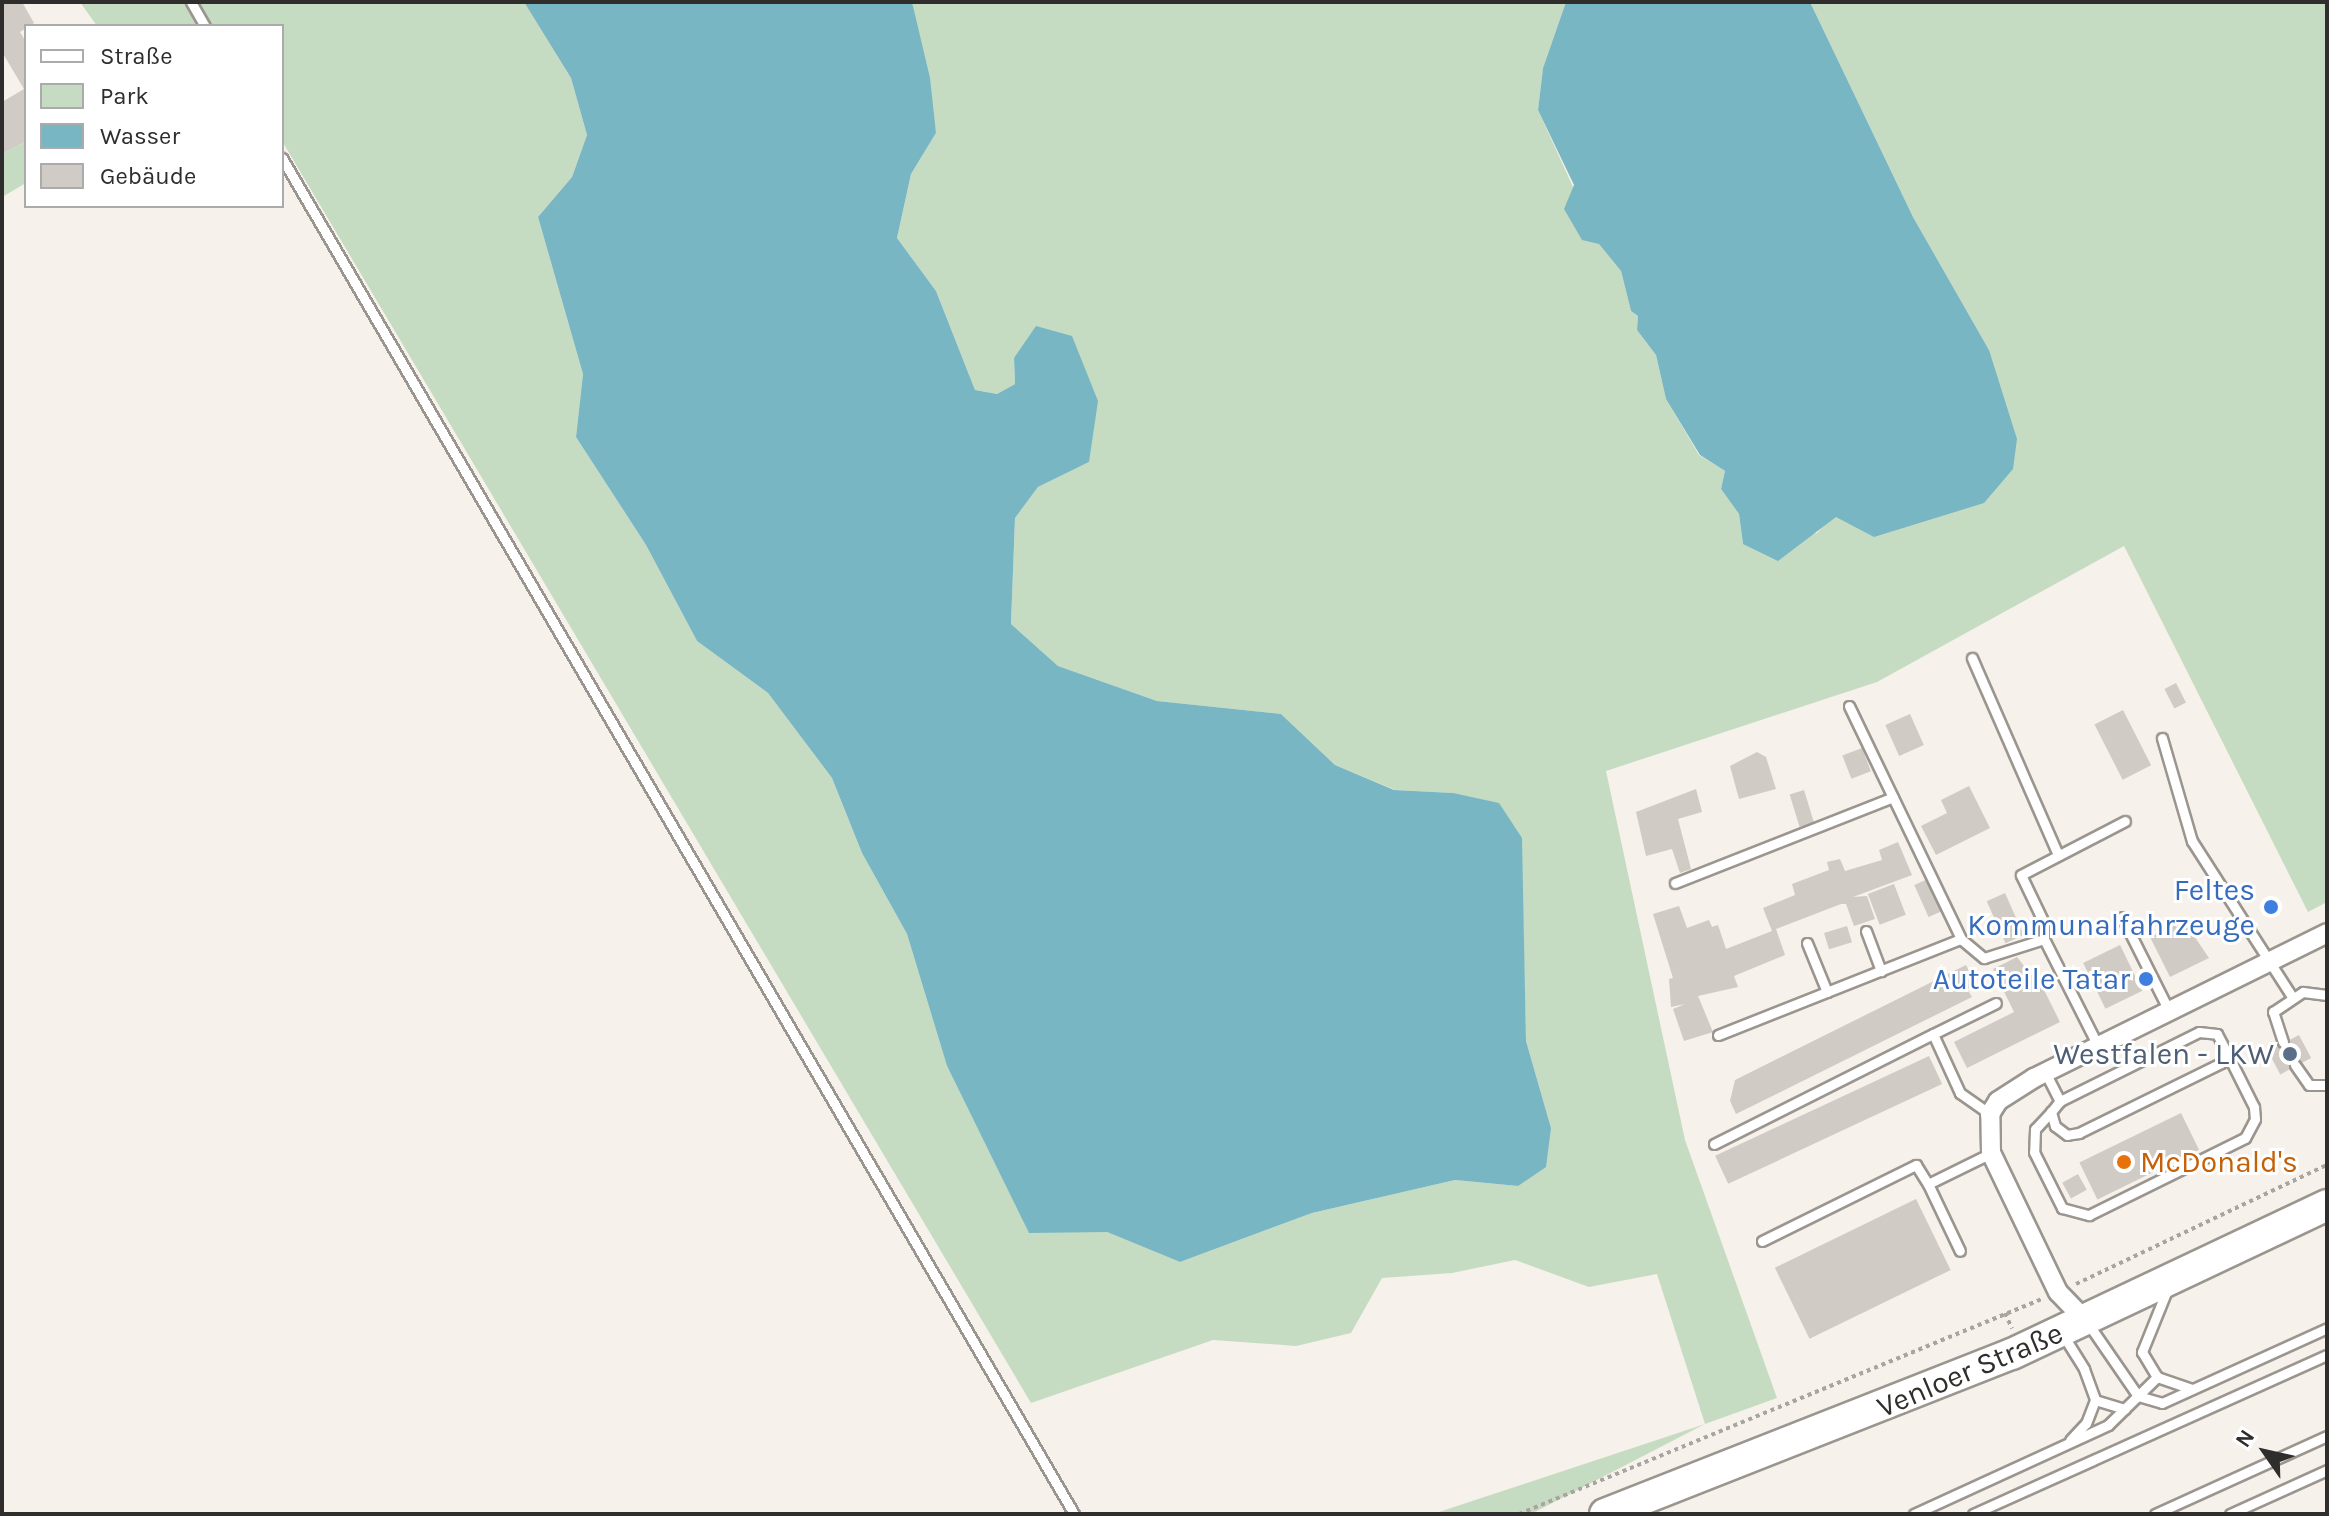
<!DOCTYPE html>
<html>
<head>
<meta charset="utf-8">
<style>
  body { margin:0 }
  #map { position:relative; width:2329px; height:1516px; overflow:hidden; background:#f6f1ea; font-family:Karla,sans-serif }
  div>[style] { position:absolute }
  .green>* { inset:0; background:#c6dcc2 }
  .water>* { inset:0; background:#78b6c4 }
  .building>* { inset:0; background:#d0cbc4; transform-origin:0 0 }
  .path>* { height:4px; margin-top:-2px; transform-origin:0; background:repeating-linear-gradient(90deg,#a8a5a0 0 4px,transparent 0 8px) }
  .roads { filter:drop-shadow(2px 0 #9b958f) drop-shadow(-2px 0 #9b958f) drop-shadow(0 2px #9b958f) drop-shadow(0 -2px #9b958f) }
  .lane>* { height:9px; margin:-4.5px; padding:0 4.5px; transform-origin:4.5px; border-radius:4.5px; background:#fff }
  .street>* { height:18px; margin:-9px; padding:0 9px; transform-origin:9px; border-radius:9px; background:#fff }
  .primary>* { height:30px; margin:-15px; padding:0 15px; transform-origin:15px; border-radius:15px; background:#fff }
  .dots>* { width:22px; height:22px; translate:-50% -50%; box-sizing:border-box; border:4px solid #fff; border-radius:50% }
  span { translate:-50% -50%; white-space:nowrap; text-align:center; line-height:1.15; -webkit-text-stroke:6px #fff; paint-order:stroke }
  .shop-label { font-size:30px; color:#366cbe }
  .right { translate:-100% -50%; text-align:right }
  .service-label { font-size:30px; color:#4e5e75 }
  .food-label { font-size:30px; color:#c56008 }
  .left { translate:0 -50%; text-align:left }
  .street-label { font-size:30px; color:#302e2c }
  .frame { position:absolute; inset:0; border:4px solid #302e2c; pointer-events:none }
  .legend { position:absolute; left:24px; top:24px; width:260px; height:184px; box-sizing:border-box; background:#fff; border:2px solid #acabab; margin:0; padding:10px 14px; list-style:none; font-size:24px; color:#302e2c }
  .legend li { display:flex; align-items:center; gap:16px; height:40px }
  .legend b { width:40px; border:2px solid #acabab }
  .north { position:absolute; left:2225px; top:1412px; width:80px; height:80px; -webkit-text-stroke:6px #fff; paint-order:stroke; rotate:304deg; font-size:22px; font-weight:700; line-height:32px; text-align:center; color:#302e2c }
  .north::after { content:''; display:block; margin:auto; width:28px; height:36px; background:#302e2c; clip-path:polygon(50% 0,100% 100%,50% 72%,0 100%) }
</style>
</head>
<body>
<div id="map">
  <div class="green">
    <div style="clip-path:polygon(80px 2px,524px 2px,571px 78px,587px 135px,572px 177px,538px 217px,583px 374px,576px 437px,646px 545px,697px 641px,768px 693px,832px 778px,862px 853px,907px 934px,947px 1066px,1029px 1232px,1107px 1232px,1180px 1262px,1312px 1213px,1455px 1180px,1518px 1186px,1551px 1128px,1526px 1041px,1521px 838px,1453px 793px,1395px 790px,1335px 765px,1281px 714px,1157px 701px,1058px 666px,1011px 624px,1015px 518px,1038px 487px,1089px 462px,1014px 358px,1015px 384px,997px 394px,975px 390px,936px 291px,897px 238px,911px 174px,936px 133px,912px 2px,1566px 2px,1543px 68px,1538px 110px,1599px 244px,1621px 271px,1631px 311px,1638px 316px,1637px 330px,1656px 355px,1666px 399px,1699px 455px,1725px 471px,1721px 489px,1739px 514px,1743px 544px,1817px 533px,1989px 350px,1913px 217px,1810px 2px,2327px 2px,2327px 902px,2308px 912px,2124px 546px,1877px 682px,1606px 771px,1685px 1140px,1777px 1398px,1705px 1424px,1531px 1514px,1433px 1514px,1705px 1424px,1657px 1274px,1589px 1287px,1515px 1260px,1452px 1273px,1382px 1278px,1351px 1333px,1296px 1346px,1213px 1340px,1031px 1403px,282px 141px,282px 26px,97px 26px)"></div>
    <div style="clip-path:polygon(26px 141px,26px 183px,2px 197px,2px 154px)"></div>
  </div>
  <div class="water">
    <div style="clip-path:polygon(524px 2px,912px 2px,930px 78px,936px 133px,911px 174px,897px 238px,936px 291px,975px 390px,997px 394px,1015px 384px,1014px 358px,1036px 326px,1072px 336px,1098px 401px,1089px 462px,1038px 487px,1015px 518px,1011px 624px,1058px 666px,1157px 701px,1281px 714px,1335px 765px,1394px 790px,1453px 793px,1499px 803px,1522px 838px,1526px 1041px,1551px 1128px,1546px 1167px,1518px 1186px,1455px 1180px,1312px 1213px,1180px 1262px,1107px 1232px,1029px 1233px,947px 1066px,907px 934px,862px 853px,832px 778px,768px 693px,697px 641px,646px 545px,576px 437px,583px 374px,538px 217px,572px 177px,587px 135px,571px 78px)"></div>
    <div style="clip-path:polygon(1566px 2px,1810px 2px,1913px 217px,1989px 350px,2017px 439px,2013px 469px,1984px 503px,1874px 537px,1836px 517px,1778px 561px,1743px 544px,1739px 514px,1721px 489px,1725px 471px,1700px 455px,1666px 399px,1656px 355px,1637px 330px,1638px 316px,1631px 311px,1621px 271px,1599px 244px,1582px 240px,1564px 209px,1574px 185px,1538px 110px,1543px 68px)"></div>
  </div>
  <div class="building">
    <div style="clip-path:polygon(2px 2px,22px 2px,34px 23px,20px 32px,26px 42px,26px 141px,2px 154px,2px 102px,24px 89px,2px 52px)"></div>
    <div style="left:2176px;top:683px;width:22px;height:13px;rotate:63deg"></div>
    <div style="left:2123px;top:710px;width:62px;height:32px;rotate:63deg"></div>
    <div style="left:1910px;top:714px;width:34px;height:27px;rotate:66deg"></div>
    <div style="left:1862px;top:748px;width:25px;height:21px;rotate:69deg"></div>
    <div style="clip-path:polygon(1757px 752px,1766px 757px,1776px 789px,1739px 799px,1730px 766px)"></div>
    <div style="clip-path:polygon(1969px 786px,1990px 828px,1936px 855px,1921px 826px,1947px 813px,1941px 800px)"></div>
    <div style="clip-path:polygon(1696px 789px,1702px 812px,1678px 819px,1691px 869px,1680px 873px,1672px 849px,1646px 856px,1636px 812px)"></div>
    <div style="left:1804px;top:790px;width:34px;height:15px;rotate:73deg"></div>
    <div style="clip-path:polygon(1898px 842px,1912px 875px,1853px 897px,1867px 896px,1875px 919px,1854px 926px,1846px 904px,1841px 904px,1776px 929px,1785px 955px,1734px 976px,1738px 987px,1698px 996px,1713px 1032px,1684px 1041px,1673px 1009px,1685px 1004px,1671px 1007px,1669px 979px,1673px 978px,1653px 914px,1679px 906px,1687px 928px,1709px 920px,1712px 927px,1718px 925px,1726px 949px,1772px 931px,1763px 908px,1795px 895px,1792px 884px,1829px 870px,1827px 862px,1840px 859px,1845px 871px,1882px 860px,1879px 850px)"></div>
    <div style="left:1928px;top:879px;width:35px;height:15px;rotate:66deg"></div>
    <div style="left:1894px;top:884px;width:33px;height:28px;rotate:69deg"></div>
    <div style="left:2005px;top:893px;width:46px;height:20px;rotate:66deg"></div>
    <div style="clip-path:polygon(2184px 921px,2209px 958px,2170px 977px,2150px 937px)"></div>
    <div style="left:1847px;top:926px;width:17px;height:24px;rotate:73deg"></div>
    <div style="left:2120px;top:945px;width:51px;height:41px;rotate:64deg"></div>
    <div style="clip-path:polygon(2017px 957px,2031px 975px,2035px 972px,2060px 1022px,1967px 1068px,1954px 1042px,2014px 1012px,1993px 969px)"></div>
    <div style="clip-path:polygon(1966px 965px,1976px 985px,1967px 989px,1972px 997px,1736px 1114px,1730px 1101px,1735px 1080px)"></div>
    <div style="left:2299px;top:1035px;width:26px;height:35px;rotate:62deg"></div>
    <div style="left:1929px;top:1056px;width:31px;height:236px;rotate:65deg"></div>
    <div style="left:2181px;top:1113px;width:41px;height:113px;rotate:64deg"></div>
    <div style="left:2078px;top:1174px;width:18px;height:18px;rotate:61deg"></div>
    <div style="left:1916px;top:1199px;width:79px;height:157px;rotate:64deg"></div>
  </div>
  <div class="path">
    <div style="left:2076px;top:1284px;width:278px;rotate:-25.4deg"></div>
    <div style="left:2005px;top:1313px;width:17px;rotate:66deg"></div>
    <div style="left:1519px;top:1514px;width:565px;rotate:-22.35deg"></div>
  </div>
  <div class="roads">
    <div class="lane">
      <div style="left:191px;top:2px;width:28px;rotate:60deg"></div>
      <div style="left:282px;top:158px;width:1570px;rotate:59.71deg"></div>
      <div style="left:1972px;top:658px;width:215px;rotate:66.4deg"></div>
      <div style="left:1849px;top:706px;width:259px;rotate:64.3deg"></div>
      <div style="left:1961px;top:939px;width:30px;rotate:40deg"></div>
      <div style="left:1984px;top:958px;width:63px;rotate:-17.6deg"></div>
      <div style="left:2044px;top:939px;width:120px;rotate:63.2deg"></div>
      <div style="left:2162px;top:738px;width:107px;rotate:73.8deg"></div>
      <div style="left:2192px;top:841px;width:185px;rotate:57.3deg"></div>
      <div style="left:1675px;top:883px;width:234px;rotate:-21.5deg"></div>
      <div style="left:2122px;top:917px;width:105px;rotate:63.4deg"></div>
      <div style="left:1866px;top:931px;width:43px;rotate:69.4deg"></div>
      <div style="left:2044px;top:939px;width:16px;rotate:-90deg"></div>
      <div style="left:2044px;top:923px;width:53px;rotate:-115.6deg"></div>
      <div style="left:2021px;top:875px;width:117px;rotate:-27.4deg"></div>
      <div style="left:1807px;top:943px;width:53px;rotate:67.8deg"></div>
      <div style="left:2199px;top:1032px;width:18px;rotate:6deg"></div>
      <div style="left:2217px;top:1034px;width:19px;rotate:62deg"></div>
      <div style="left:2226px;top:1051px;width:13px;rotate:113deg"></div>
      <div style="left:2221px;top:1063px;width:158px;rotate:153.8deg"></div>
      <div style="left:2079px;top:1133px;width:12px;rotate:171deg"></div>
      <div style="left:2067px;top:1135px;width:15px;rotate:-143deg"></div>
      <div style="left:2055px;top:1126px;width:15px;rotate:-106deg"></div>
      <div style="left:2051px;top:1112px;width:14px;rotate:-51deg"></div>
      <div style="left:2060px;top:1101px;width:155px;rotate:-26.4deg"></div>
      <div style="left:1933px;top:1034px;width:70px;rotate:-26.2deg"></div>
      <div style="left:1718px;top:1035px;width:261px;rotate:-21.6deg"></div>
      <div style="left:2283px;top:1042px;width:32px;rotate:-108deg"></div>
      <div style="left:2273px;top:1012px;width:36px;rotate:-34deg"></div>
      <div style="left:2303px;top:992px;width:24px;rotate:7deg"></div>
      <div style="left:2295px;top:1065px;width:24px;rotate:55deg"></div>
      <div style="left:2309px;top:1085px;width:18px"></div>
      <div style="left:2045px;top:1072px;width:33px;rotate:63deg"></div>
      <div style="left:2051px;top:1112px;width:23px;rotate:133deg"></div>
      <div style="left:2035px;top:1129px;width:23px;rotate:92deg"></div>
      <div style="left:2034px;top:1152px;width:63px;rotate:63.4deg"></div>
      <div style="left:2062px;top:1208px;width:28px;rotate:15deg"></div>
      <div style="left:2089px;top:1215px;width:174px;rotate:-26.3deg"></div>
      <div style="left:2245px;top:1138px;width:21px;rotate:-62deg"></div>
      <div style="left:2255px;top:1119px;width:12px;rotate:-95deg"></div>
      <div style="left:2254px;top:1107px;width:63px;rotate:-116.6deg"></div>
      <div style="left:1714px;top:1144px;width:245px;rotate:-26.7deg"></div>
      <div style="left:1933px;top:1034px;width:65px;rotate:65.4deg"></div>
      <div style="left:1960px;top:1093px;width:37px;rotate:35deg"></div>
      <div style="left:1928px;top:1184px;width:74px;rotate:64.5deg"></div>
      <div style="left:1762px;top:1241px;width:172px;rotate:-26.3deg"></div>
      <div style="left:1916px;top:1165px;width:22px;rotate:58deg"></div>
      <div style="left:1928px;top:1184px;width:70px;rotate:-26.2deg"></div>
      <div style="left:2167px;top:1290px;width:67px;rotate:112deg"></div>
      <div style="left:2142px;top:1352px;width:29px;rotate:59deg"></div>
      <div style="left:2157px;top:1377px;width:37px;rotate:19deg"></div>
      <div style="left:2087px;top:1322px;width:90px;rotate:55.4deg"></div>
      <div style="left:2138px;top:1396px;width:25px;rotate:16deg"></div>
      <div style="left:2162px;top:1403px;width:181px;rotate:-24.4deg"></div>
      <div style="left:2063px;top:1335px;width:40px;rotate:58deg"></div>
      <div style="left:2084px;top:1369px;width:33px;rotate:70deg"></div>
      <div style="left:2095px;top:1400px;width:25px;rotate:111deg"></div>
      <div style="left:2086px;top:1423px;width:23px;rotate:133deg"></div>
      <div style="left:2095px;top:1400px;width:31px;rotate:17deg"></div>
      <div style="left:1914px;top:1514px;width:213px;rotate:-24.6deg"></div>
      <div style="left:2108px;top:1425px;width:69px;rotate:-44.4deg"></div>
      <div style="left:1973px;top:1514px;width:388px;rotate:-24.2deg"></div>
      <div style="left:2155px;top:1514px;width:189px;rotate:-24.4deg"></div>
      <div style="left:2230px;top:1514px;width:107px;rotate:-24.4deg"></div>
    </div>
    <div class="street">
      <div style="left:2086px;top:1321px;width:40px;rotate:-134deg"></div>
      <div style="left:2058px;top:1292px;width:154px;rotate:-115.7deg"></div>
      <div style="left:1991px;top:1153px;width:39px;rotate:-91deg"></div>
      <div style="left:1990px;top:1114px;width:15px;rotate:-58deg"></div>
      <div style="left:1998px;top:1101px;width:43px;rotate:-32.6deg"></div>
      <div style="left:2034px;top:1078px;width:327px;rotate:-26.3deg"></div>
    </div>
    <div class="primary">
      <div style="left:1605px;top:1514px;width:437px;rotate:-21.5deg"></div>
      <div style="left:2012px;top:1354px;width:348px;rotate:-25.3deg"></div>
    </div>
  </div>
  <div class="dots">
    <div style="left:2271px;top:907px;background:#3f7fe0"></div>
    <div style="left:2146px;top:979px;background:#3f7fe0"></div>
    <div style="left:2290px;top:1054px;background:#5c6f8a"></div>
    <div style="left:2124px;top:1162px;background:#e8710a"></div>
  </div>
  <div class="shop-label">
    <span class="right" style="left:2255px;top:907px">Feltes<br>Kommunalfahrzeuge</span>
    <span class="right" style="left:2130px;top:979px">Autoteile Tatar</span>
  </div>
  <div class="service-label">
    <span class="right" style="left:2274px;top:1054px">Westfalen - LKW</span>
  </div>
  <div class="food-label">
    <span class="left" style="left:2140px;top:1162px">McDonald's</span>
  </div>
  <div class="street-label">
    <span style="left:1970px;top:1370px;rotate:-23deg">Venloer Straße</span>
  </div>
  <div class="frame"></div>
  <ul class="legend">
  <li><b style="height:10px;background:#fff"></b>Straße</li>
  <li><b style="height:22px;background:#c6dcc2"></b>Park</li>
  <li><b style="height:22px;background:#78b6c4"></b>Wasser</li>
  <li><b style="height:22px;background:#d0cbc4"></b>Gebäude</li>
  </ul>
  <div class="north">N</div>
</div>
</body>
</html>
